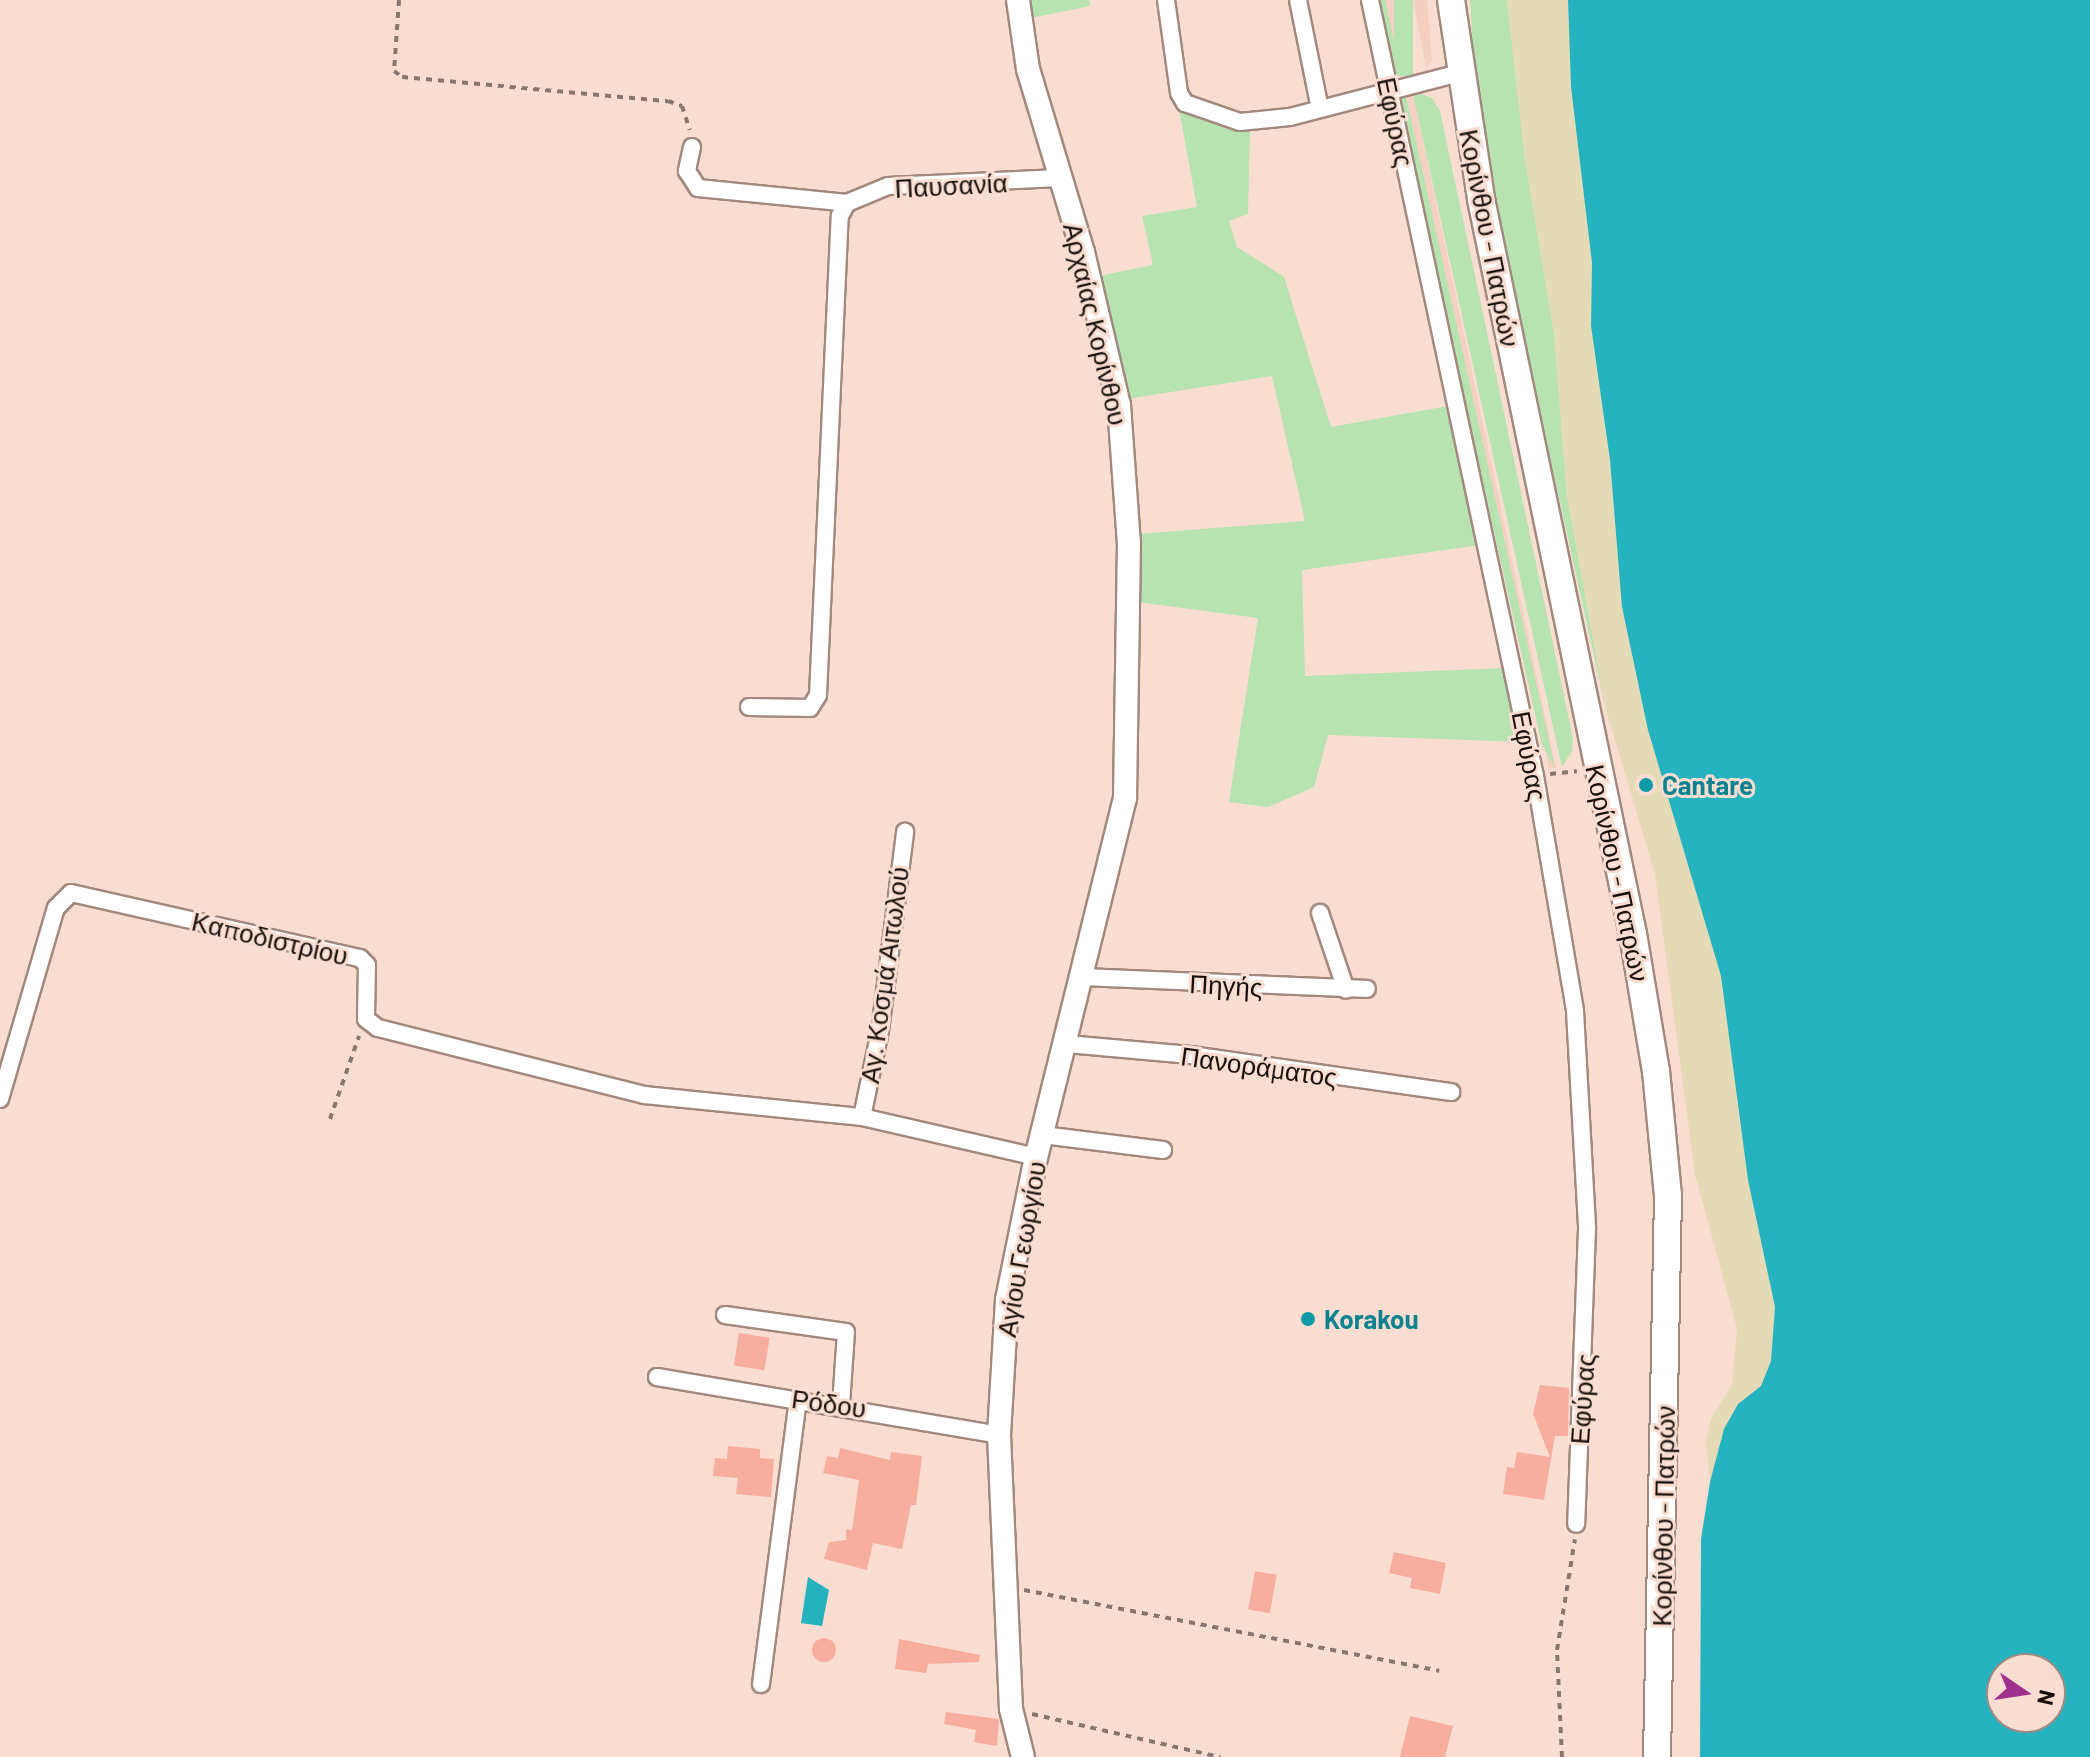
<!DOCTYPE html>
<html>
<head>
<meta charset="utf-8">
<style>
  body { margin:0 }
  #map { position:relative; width:2090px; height:1757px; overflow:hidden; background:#f9ddd1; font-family:Barlow,sans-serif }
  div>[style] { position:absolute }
  .built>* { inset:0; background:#f4d0c1; transform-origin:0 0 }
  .green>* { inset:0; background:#b6e3b0; transform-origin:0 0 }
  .sand>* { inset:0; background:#e4dab5 }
  .water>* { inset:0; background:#26b3c0 }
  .building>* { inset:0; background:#f8ae9f; transform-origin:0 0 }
  .round { border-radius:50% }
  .path>* { height:4px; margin-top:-2px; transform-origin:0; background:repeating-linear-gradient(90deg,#89776f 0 6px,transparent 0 12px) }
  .roads { filter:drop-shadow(2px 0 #a2887d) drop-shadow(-2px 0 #a2887d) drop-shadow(0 2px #a2887d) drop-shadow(0 -2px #a2887d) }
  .minor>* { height:16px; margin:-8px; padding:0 8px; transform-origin:8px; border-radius:8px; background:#fff }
  .tertiary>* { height:22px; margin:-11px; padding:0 11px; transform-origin:11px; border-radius:11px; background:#fff }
  .primary>* { height:26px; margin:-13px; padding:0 13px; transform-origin:13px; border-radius:13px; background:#fff }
  .dots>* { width:22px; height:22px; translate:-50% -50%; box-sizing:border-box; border:4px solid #f9ddd1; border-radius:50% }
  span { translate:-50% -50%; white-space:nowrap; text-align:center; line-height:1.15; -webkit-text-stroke:6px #f9ddd1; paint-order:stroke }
  .street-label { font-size:26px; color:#19100c }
  .culture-label { font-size:26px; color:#0d838f; font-weight:700 }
  .left { translate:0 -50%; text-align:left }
  .north { position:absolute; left:1986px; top:1653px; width:80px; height:80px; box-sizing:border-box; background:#f9ddd1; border:2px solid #9f8b82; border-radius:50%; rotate:103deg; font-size:22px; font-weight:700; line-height:32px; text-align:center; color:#19100c }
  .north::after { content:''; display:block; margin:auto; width:28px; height:36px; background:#9f308e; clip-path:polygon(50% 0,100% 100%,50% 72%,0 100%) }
</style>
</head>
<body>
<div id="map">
  <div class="built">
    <div style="left:1385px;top:0;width:9px;height:78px"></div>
    <div style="clip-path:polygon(1413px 0,1427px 0,1432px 60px,1426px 67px)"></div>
    <div style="left:1412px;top:90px;width:693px;height:7px;rotate:78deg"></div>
  </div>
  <div class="green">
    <div style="clip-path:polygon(1029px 0,1089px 0,1090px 6px,1031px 18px)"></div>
    <div style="clip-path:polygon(1375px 0,1385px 0,1401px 76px,1392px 70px)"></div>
    <div style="left:1394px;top:0;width:19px;height:76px"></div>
    <div style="clip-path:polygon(1470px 0,1507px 0,1525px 159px,1554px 333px,1567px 495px,1606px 710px,1493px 200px,1474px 71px)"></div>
    <div style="clip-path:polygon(1412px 90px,1432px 98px,1440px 111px,1573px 738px,1572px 751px,1562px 767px)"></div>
    <div style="clip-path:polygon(1405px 92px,1555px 768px,1542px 745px,1398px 105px)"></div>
    <div style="clip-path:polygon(1179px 109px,1250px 132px,1248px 214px,1229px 221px,1237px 247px,1284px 277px,1331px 427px,1448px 406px,1480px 545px,1302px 570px,1305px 676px,1507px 668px,1524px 742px,1328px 735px,1314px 787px,1268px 807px,1229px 802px,1258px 618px,1137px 602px,1138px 534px,1305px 521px,1272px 376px,1127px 399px,1099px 276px,1153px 265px,1142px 216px,1197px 207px)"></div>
  </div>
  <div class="sand">
    <div style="clip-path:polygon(1507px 0,1568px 0,1571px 87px,1592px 263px,1591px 326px,1610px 461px,1622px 607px,1648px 730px,1721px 976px,1748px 1180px,1775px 1307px,1771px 1361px,1761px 1386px,1738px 1404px,1724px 1429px,1710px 1482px,1706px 1441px,1711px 1419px,1732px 1384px,1737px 1329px,1695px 1174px,1655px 874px,1606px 710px,1567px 495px,1554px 333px,1525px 159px)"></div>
  </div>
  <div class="water">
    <div style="clip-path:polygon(evenodd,1568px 0,2090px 0,2090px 1757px,1700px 1757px,1701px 1539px,1710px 1482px,1724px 1429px,1738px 1404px,1761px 1386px,1771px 1361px,1775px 1307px,1748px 1180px,1721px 976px,1648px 730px,1622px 607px,1610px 460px,1591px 326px,1592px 263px,1571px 87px,1568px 0,2050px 1669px,2050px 1717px,2002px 1717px,2002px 1669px,2050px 1669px)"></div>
    <div style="clip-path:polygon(808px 1577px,829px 1590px,822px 1626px,801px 1623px)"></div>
  </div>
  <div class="building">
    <div style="left:739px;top:1333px;width:31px;height:33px;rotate:9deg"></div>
    <div style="clip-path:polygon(1540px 1385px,1569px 1388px,1568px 1436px,1555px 1436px,1544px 1500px,1503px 1494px,1507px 1467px,1514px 1468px,1517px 1452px,1550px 1457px,1533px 1414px)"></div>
    <div style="clip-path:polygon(728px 1446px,760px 1449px,760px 1458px,774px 1459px,771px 1497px,736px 1494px,738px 1478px,713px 1476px,715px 1458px,727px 1459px)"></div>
    <div style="clip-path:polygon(840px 1448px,890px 1460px,891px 1452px,922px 1456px,916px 1505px,911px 1505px,902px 1549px,873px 1543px,867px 1570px,824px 1559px,829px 1542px,846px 1540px,846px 1529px,852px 1530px,859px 1480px,823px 1473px,827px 1456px,838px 1458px)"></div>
    <div style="clip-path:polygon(1394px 1552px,1446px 1563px,1440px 1594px,1410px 1588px,1412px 1578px,1389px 1573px)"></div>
    <div style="left:1255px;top:1571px;width:22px;height:39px;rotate:10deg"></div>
    <div class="round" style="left:812px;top:1638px;width:24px;height:24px"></div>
    <div style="clip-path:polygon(899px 1639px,980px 1655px,979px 1662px,928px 1664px,926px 1673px,895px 1669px)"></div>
    <div style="clip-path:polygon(946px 1712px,999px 1719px,997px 1746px,974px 1742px,976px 1730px,944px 1724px)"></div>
    <div style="clip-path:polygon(1410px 1716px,1453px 1726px,1445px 1757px,1400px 1757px)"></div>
  </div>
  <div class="path">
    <div style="left:399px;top:0;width:71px;rotate:94deg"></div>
    <div style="left:394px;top:71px;width:10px;rotate:37deg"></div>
    <div style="left:402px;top:77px;width:267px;rotate:5.2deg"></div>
    <div style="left:668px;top:101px;width:15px;rotate:20deg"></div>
    <div style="left:682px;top:106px;width:25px;rotate:72deg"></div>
    <div style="left:1550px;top:774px;width:27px;rotate:-6deg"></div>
    <div style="left:330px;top:1119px;width:88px;rotate:-70.7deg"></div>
    <div style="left:1024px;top:1590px;width:423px;rotate:11deg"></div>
    <div style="left:1032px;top:1714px;width:193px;rotate:12.9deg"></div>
    <div style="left:1562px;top:1757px;width:107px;rotate:-92.7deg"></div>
    <div style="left:1557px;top:1650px;width:112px;rotate:-80.8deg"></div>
  </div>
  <div class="roads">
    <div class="minor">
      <div style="left:1166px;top:0;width:94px;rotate:82deg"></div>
      <div style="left:1179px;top:93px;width:12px;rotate:59deg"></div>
      <div style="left:1185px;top:103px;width:58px;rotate:19.1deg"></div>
      <div style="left:1240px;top:122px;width:50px;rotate:-5.7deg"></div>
      <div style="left:1290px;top:117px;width:175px;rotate:-14.6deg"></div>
      <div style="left:1298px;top:0;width:111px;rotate:78.6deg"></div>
      <div style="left:1370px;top:0;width:793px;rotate:78deg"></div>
      <div style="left:1535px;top:776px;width:238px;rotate:80.3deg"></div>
      <div style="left:1575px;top:1011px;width:218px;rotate:86.8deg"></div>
      <div style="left:1587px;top:1229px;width:295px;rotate:92.1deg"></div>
      <div style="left:692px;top:147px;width:25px;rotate:102deg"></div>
      <div style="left:687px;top:171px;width:20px;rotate:57deg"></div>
      <div style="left:698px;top:188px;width:150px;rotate:5.7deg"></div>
      <div style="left:749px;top:707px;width:61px;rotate:0.9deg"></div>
      <div style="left:810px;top:708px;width:15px;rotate:-58deg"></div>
      <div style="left:818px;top:695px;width:480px;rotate:-87.4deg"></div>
      <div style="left:840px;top:216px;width:15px;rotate:-62deg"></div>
      <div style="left:847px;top:203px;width:44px;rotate:-22.5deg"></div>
      <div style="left:888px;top:186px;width:172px;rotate:-2.7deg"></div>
      <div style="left:1320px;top:913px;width:81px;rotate:71.3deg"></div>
      <div style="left:1084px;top:977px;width:283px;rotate:2.4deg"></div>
      <div style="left:1067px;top:1044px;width:124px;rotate:5.1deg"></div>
      <div style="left:1191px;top:1055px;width:263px;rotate:8.1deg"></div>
      <div style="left:0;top:1099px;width:199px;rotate:-73.7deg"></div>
      <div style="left:56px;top:908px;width:21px;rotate:-45deg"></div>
      <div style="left:71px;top:893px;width:296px;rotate:12.7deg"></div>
      <div style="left:360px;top:958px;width:10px;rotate:45deg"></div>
      <div style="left:367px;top:965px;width:54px;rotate:91.1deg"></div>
      <div style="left:366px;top:1019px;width:15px;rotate:37deg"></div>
      <div style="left:378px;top:1028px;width:275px;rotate:14.1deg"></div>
      <div style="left:645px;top:1095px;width:218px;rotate:5.8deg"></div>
      <div style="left:862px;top:1117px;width:179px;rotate:12.9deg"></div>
      <div style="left:862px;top:1117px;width:88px;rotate:-78.2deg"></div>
      <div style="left:880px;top:1031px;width:201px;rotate:-82.8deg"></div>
      <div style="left:1043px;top:1135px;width:121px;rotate:7.1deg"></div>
      <div style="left:725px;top:1315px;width:122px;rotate:8deg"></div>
      <div style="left:846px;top:1332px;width:74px;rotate:93.9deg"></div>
      <div style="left:657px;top:1377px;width:347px;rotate:9.6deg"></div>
      <div style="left:761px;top:1684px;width:287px;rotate:-82.6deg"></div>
    </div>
    <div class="tertiary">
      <div style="left:1018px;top:0;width:70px;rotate:81.8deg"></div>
      <div style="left:1028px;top:69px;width:191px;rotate:73.3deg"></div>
      <div style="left:1083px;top:252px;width:157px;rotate:76.8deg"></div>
      <div style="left:1119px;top:405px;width:138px;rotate:85.9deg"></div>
      <div style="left:1129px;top:543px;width:255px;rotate:90.9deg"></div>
      <div style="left:1125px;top:798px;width:370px;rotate:103.9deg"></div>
      <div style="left:1036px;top:1157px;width:146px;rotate:101.5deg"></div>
      <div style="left:1007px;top:1300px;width:135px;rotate:93.4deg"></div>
      <div style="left:999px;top:1435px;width:274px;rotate:87.5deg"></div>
      <div style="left:1011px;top:1709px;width:49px;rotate:76deg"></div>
    </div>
    <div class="primary">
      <div style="left:1451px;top:0;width:201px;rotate:81.4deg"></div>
      <div style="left:1481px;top:199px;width:751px;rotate:78.32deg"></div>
      <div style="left:1633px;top:934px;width:139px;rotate:80.5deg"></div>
      <div style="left:1656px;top:1071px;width:125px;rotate:84.5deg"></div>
      <div style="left:1668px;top:1195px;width:562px;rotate:91.12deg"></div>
    </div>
  </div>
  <div class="dots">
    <div style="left:1646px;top:785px;background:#0f9aa8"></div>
    <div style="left:1308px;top:1319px;background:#0f9aa8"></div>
  </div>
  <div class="street-label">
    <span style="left:1396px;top:122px;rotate:78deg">Εφύρας</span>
    <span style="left:951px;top:185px;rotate:-3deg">Παυσανία</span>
    <span style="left:1490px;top:238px;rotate:79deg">Κορίνθου - Πατρών</span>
    <span style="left:1096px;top:324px;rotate:77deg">Αρχαίας Κορίνθου</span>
    <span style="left:1530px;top:756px;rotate:79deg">Εφύρας</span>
    <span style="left:1618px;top:873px;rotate:78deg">Κορίνθου - Πατρών</span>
    <span style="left:270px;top:938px;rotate:13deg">Καποδιστρίου</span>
    <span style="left:884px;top:975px;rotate:-82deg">Αγ. Κοσμά Αιτωλού</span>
    <span style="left:1226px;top:985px;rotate:3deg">Πηγής</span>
    <span style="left:1259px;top:1066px;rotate:8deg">Πανοράματος</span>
    <span style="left:1021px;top:1249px;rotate:-80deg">Αγίου Γεωργίου</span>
    <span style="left:1582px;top:1399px;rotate:-86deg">Εφύρας</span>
    <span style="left:829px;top:1403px;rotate:8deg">Ρόδου</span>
    <span style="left:1663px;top:1516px;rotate:-89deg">Κορίνθου - Πατρών</span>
  </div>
  <div class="culture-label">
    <span class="left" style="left:1662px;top:785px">Cantare</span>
    <span class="left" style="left:1324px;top:1319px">Korakou</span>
  </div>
  <div class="north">N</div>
</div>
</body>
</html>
